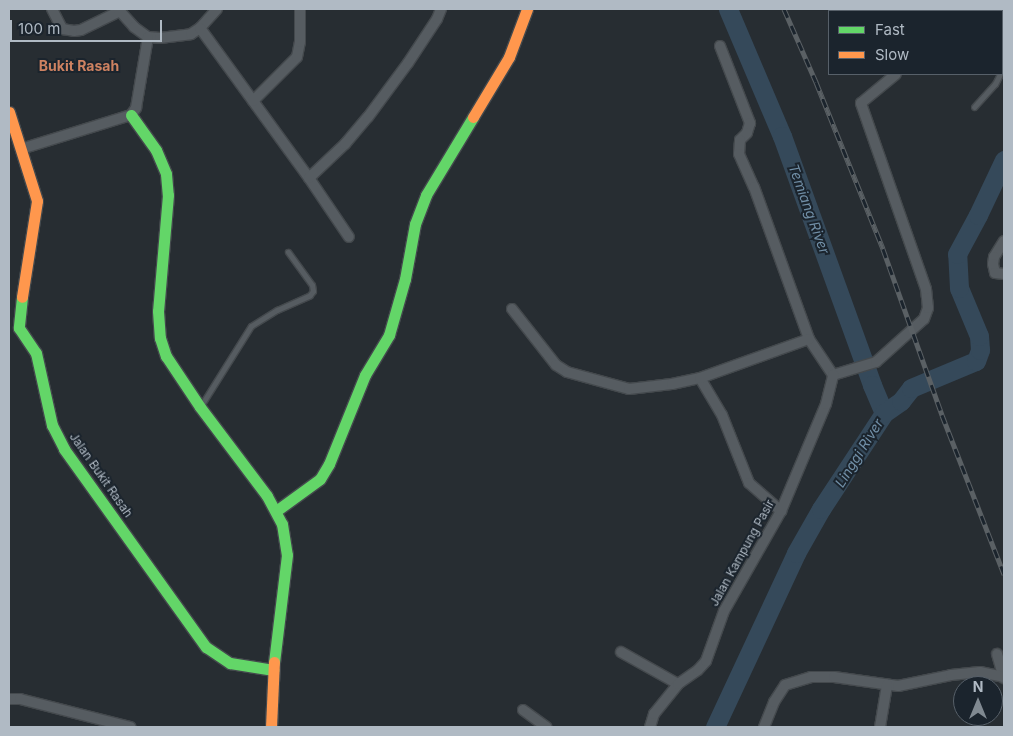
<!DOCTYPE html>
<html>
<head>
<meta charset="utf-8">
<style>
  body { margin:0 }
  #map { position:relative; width:1013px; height:736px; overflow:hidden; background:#272d32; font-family:Inter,sans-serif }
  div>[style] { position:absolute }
  .river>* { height:19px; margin:-9.5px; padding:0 9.5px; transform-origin:9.5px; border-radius:9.5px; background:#35495a }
  .roads { filter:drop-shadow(1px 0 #44494d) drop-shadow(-1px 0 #44494d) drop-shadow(0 1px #44494d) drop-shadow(0 -1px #44494d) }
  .lane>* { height:5px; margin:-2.5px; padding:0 2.5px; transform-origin:2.5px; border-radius:2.5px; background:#565c61 }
  .street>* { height:10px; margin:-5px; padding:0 5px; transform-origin:5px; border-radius:5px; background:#565c61 }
  .fast>* { height:11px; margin:-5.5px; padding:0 5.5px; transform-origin:5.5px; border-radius:5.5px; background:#63d668 }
  .slow>* { height:11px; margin:-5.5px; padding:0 5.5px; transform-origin:5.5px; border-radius:5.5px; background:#ff974d }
  .rail>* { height:5px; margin-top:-2.5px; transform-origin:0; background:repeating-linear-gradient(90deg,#1b242d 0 9px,#5a6064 0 18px); box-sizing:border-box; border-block:1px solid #5a6064 }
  span { translate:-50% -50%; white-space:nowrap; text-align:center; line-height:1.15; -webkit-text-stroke:4px #1b242d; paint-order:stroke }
  .street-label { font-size:12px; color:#b0bac4 }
  .neighbourhood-label { font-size:14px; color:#ce8261; font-weight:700 }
  .water-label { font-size:14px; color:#718fa7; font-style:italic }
  .frame { position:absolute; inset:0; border:10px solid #b0bac4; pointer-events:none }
  .legend { position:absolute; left:828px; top:10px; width:175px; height:65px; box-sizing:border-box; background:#1b242d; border:1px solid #576069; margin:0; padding:6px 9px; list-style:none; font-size:15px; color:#b0bac4 }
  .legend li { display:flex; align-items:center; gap:10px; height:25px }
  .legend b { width:25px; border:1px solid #576069 }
  .north { position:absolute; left:953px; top:676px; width:50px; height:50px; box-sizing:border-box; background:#1b242d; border:1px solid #576069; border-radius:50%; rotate:0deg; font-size:14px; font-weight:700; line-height:20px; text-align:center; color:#b0bac4 }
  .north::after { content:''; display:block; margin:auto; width:18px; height:22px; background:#808991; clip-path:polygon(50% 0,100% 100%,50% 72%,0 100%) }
  .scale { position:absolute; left:10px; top:20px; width:152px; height:22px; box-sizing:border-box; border:2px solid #b0bac4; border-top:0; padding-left:6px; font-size:15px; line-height:18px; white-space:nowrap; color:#b0bac4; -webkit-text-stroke:4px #1b242d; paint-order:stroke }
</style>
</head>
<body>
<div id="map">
  <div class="river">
    <div style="left:728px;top:9px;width:138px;rotate:67deg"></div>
    <div style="left:782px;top:136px;width:265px;rotate:70.1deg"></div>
    <div style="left:872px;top:385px;width:30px;rotate:67deg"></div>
    <div style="left:715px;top:727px;width:192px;rotate:-65deg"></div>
    <div style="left:796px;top:553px;width:51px;rotate:-60.4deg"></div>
    <div style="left:821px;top:509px;width:115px;rotate:-56.7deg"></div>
    <div style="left:884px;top:413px;width:21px;rotate:-35deg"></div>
    <div style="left:901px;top:401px;width:16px;rotate:-52deg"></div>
    <div style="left:911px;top:388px;width:70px;rotate:-22.6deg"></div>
    <div style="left:976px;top:361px;width:12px;rotate:-70deg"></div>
    <div style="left:980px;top:350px;width:14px;rotate:-94deg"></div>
    <div style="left:979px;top:336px;width:52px;rotate:-112.6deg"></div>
    <div style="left:959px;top:288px;width:34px;rotate:-93deg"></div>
    <div style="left:957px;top:254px;width:44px;rotate:-61.7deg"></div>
    <div style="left:978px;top:215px;width:61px;rotate:-64.7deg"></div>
  </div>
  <div class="roads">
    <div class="lane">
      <div style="left:1002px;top:70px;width:5px;rotate:-68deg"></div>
      <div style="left:974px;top:107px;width:31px;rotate:-48deg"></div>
      <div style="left:995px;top:84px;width:11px;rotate:-63deg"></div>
      <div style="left:202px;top:404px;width:92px;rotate:-57.9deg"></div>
      <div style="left:251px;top:326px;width:31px;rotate:-32deg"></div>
      <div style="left:277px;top:310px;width:36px;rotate:-24deg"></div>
      <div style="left:310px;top:295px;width:5px;rotate:-53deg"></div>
      <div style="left:313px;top:291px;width:6px;rotate:-99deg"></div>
      <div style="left:312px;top:285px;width:41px;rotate:-126deg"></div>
    </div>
    <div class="street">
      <div style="left:52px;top:9px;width:22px;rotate:63deg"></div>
      <div style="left:62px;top:29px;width:12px;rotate:9deg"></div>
      <div style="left:74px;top:31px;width:7px;rotate:-8deg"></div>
      <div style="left:81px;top:30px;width:43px;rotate:-26deg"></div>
      <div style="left:118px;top:9px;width:24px;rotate:48deg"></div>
      <div style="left:134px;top:27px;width:17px;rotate:36deg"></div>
      <div style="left:148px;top:37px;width:12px;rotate:5deg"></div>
      <div style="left:160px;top:38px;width:31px;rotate:-7deg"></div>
      <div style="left:191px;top:34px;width:11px;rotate:-34deg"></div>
      <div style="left:200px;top:28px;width:25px;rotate:-48deg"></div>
      <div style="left:966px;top:11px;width:4px;rotate:-34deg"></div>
      <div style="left:200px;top:28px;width:185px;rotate:54deg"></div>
      <div style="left:309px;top:178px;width:71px;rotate:55.9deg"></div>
      <div style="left:720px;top:46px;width:83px;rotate:68.7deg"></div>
      <div style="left:750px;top:123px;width:10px;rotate:107deg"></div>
      <div style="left:747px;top:133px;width:10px;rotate:135deg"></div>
      <div style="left:740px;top:140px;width:14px;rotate:94deg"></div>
      <div style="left:739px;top:154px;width:36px;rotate:66deg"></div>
      <div style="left:754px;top:187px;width:162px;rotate:70.1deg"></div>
      <div style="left:809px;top:339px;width:43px;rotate:56.3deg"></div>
      <div style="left:253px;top:101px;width:62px;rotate:-45deg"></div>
      <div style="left:297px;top:57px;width:15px;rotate:-79deg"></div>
      <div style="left:300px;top:42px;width:33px;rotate:-90deg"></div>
      <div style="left:21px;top:149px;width:115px;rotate:-17.2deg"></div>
      <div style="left:131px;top:115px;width:9px;rotate:-54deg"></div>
      <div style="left:136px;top:108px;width:72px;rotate:-80.4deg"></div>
      <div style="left:309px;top:178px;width:50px;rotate:-43.4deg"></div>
      <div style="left:345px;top:144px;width:35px;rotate:-50deg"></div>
      <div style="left:368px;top:117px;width:67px;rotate:-53.5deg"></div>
      <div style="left:408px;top:63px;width:53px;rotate:-56.6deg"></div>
      <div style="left:437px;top:19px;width:11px;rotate:-68deg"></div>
      <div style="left:1004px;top:241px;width:19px;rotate:122deg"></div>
      <div style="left:994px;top:257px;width:7px;rotate:98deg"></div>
      <div style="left:993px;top:264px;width:9px;rotate:77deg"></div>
      <div style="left:995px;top:273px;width:9px;rotate:6deg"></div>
      <div style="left:512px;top:309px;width:71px;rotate:51.8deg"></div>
      <div style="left:556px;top:365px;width:13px;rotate:32deg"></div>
      <div style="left:567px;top:372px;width:64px;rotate:15.3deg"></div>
      <div style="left:629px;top:389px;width:43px;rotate:-6.6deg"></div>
      <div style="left:672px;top:384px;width:29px;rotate:-12deg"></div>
      <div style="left:700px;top:378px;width:43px;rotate:59.3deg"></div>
      <div style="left:722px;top:415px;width:73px;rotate:68.3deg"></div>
      <div style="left:749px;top:483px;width:43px;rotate:41.2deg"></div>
      <div style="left:833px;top:375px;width:45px;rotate:-16.8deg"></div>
      <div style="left:876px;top:362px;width:64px;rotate:-41.9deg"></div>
      <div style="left:924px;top:319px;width:12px;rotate:-70deg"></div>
      <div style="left:928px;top:308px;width:19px;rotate:-96deg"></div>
      <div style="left:926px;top:289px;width:197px;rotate:-109.3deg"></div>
      <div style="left:861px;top:103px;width:45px;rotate:-39.6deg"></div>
      <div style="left:700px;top:378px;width:116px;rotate:-19.7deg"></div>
      <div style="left:621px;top:652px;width:65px;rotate:29.3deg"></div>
      <div style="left:997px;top:654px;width:25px;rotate:74deg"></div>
      <div style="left:9px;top:699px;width:11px"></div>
      <div style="left:20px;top:699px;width:114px;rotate:14.3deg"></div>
      <div style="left:523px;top:710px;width:29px;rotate:36deg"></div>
      <div style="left:650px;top:727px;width:14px;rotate:-73deg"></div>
      <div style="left:654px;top:714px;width:38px;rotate:-51deg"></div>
      <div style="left:678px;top:684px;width:24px;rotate:-35deg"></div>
      <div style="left:698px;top:670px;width:12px;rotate:-48deg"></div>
      <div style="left:706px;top:661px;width:53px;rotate:-70.2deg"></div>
      <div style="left:724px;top:611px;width:115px;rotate:-60.3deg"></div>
      <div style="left:781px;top:511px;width:116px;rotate:-67.2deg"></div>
      <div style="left:826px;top:404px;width:30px;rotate:-76deg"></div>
      <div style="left:764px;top:727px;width:27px;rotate:-68deg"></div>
      <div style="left:774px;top:702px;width:20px;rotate:-57deg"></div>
      <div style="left:785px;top:685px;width:27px;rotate:-17deg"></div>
      <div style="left:811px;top:677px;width:23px"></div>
      <div style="left:834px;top:677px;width:65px;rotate:8deg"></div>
      <div style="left:898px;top:686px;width:54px;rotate:-11.7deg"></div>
      <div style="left:951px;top:675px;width:29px;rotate:-6deg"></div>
      <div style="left:980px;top:672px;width:25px;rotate:12deg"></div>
      <div style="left:880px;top:727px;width:43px;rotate:-80.5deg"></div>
    </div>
    <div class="fast">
      <div style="left:1002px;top:25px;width:3px;rotate:45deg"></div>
      <div style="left:131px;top:115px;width:43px;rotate:54.5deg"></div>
      <div style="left:156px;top:150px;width:26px;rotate:67deg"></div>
      <div style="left:166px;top:174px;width:21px;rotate:85deg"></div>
      <div style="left:168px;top:195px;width:116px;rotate:94.9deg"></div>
      <div style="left:158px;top:311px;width:27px;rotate:86deg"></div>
      <div style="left:160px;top:338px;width:19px;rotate:72deg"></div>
      <div style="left:166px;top:356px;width:61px;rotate:56.3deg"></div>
      <div style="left:200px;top:407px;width:111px;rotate:53deg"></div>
      <div style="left:267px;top:496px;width:32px;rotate:62deg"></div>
      <div style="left:282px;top:524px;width:31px;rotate:81deg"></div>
      <div style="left:287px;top:555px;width:108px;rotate:96.9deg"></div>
      <div style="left:22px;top:297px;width:31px;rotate:96deg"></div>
      <div style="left:19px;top:328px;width:30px;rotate:56deg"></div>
      <div style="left:36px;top:353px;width:74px;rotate:77.5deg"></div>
      <div style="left:52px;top:425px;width:27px;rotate:63deg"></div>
      <div style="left:64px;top:449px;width:244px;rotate:54.4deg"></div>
      <div style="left:206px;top:647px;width:29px;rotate:34deg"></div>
      <div style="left:230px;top:663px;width:44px;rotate:9.2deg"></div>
      <div style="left:276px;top:511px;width:54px;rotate:-36deg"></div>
      <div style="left:320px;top:479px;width:17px;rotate:-59deg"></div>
      <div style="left:329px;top:464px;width:96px;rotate:-68deg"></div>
      <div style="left:365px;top:375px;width:47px;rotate:-59deg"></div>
      <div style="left:389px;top:335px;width:58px;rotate:-74.1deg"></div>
      <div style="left:405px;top:279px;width:56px;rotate:-79.7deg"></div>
      <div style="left:415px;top:224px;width:31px;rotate:-69deg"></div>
      <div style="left:426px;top:195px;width:91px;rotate:-58.9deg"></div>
    </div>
    <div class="slow">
      <div style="left:985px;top:9px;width:4px;rotate:34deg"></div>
      <div style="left:9px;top:112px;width:93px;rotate:72.5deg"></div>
      <div style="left:37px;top:201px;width:97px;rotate:98.9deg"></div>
      <div style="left:473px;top:117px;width:70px;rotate:-59deg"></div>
      <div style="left:509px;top:57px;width:51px;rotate:-69.4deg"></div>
      <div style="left:271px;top:727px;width:65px;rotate:-87.4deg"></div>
    </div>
  </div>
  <div class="rail">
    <div style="left:784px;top:9px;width:80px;rotate:66.3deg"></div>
    <div style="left:816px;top:82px;width:180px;rotate:68.1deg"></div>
    <div style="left:883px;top:249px;width:176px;rotate:70.4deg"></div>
    <div style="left:942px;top:415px;width:171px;rotate:68.7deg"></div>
  </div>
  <div class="street-label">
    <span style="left:101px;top:475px;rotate:55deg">Jalan Bukit Rasah</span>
    <span style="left:742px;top:553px;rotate:-61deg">Jalan Kampung Pasir</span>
  </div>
  <div class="neighbourhood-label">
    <span style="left:79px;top:66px">Bukit Rasah</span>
  </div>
  <div class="water-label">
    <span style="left:809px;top:209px;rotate:70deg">Temiang River</span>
    <span style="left:859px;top:453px;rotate:-58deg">Linggi River</span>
  </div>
  <div class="frame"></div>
  <ul class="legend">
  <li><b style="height:6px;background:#63d668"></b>Fast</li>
  <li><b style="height:6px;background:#ff974d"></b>Slow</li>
  </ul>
  <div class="north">N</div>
  <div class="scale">100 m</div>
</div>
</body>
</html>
